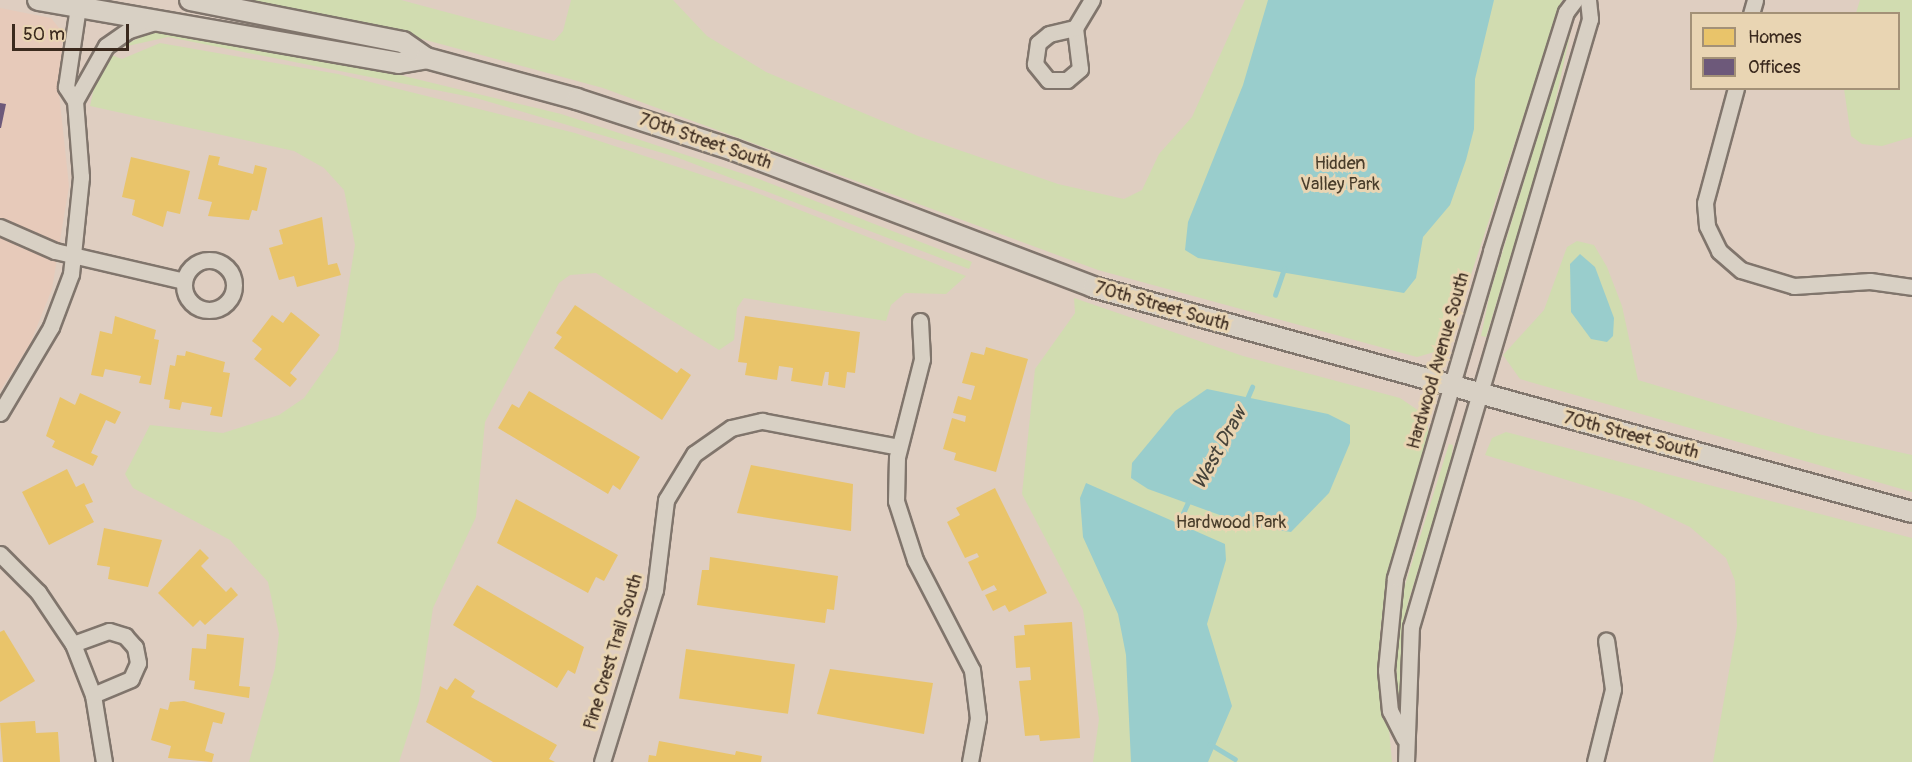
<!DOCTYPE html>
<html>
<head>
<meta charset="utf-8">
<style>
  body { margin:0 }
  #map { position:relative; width:1912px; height:762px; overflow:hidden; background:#dfcec1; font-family:Pangolin,sans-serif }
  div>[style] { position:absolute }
  .built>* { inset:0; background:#e7caba }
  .green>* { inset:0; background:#d1dcb0 }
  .water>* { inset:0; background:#99cdcc }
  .homes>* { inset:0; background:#e9c46a; transform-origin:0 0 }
  .offices>* { inset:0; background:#6d597a }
  .stream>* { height:4.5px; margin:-2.25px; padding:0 2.25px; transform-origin:2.25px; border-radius:2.25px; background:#99cdcc }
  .roads { filter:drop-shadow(2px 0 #80756c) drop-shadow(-2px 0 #80756c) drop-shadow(0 2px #80756c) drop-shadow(0 -2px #80756c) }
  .minor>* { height:15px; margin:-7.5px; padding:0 7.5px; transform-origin:7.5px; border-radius:7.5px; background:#d8d0c4 }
  .minor>.ring { margin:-7.5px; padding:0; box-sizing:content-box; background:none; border:15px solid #d8d0c4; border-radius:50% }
  .major>* { height:20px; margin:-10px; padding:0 10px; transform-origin:10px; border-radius:10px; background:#d8d0c4 }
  span { translate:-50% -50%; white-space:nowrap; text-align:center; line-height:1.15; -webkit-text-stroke:6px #e9d5b3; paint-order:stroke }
  .street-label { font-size:18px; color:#3b2a1e }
  .park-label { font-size:18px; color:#493d2b }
  .water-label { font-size:20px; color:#454239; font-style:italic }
  .legend { position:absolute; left:1690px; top:12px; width:210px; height:78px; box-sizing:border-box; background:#e9d5b3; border:2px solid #a39177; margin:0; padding:8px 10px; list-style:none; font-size:18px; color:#3b2a1e }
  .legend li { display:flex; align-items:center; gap:12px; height:30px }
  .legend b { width:30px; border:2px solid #a39177 }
  .scale { position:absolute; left:12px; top:24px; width:117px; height:27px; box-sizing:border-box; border:3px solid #3b2a1e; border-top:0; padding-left:8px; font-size:18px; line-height:21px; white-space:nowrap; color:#3b2a1e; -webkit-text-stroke:4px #e9d5b3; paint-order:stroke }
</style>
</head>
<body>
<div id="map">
  <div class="built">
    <div style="clip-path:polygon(0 8px,51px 18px,63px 33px,59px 93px,69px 186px,52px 289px,30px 344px,0 391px)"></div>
  </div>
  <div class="green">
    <div style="clip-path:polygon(241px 0,401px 0,554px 41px,563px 31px,571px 0,673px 0,707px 36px,766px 72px,918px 136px,1058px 184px,1124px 199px,1142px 190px,1159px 154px,1192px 117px,1245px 0,1562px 0,1452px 332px,1438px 351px,1417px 357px,1098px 270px,603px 88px,370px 25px)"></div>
    <div style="clip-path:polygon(1860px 0,1912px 0,1912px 137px,1882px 146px,1862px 144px,1851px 136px,1844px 89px,1898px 88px,1898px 14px,1856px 13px)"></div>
    <div style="clip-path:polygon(1574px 17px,1549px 130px,1486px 337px,1481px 336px,1490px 293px)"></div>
    <div style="clip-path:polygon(158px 30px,338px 60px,561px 114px,759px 179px,972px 262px,969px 269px,676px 157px,476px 98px,168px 37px,114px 49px)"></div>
    <div style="clip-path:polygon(160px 43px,338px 74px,575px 133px,757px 193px,966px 276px,946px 294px,905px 293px,891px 305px,886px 321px,744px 298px,737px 308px,734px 340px,719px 350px,596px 273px,570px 275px,559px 283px,485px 422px,476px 517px,433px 608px,419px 701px,399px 762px,249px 762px,275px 668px,279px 634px,268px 582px,230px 540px,133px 488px,125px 474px,150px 425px,223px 433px,279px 415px,304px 398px,338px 350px,355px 245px,344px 190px,324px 168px,294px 151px,90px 106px,97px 74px,109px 54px,122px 59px)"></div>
    <div style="clip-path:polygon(1577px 241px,1594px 245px,1607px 267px,1622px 306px,1638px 380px,1818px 434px,1912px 455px,1912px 492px,1520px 379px,1503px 355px,1544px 310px,1567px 247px)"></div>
    <div style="clip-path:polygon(1074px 298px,1243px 356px,1400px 398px,1425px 415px,1430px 437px,1389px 572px,1380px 631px,1392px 762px,1093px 762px,1099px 719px,1083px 610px,1022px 494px,1035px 369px,1075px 313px)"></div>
    <div style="clip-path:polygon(1506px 432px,1912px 538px,1912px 762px,1713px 762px,1737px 626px,1735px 581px,1726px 558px,1690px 527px,1636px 501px,1485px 455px,1492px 438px)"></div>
    <div style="clip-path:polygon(1449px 444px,1453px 445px,1451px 462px,1407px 606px,1402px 706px,1397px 708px,1396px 614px)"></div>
  </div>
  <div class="water">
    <div style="clip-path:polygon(1268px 0,1494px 0,1475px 79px,1474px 129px,1466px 160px,1450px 205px,1423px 237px,1416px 278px,1404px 293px,1198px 258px,1185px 250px,1188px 222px,1243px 85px)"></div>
    <div style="clip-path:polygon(1580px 254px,1595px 267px,1614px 318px,1613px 336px,1607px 342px,1591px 339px,1571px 312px,1570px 264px)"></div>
    <div style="clip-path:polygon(1207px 389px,1328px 414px,1350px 425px,1350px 443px,1329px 493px,1291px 532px,1250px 526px,1148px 489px,1131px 478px,1132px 463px,1175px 411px)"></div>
    <div style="clip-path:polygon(1086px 483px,1225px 544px,1226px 560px,1207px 624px,1232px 706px,1208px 762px,1131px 762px,1126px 655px,1118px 614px,1083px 537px,1080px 498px)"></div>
  </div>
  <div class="homes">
    <div style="clip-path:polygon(209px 155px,220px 157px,218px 165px,253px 174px,255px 165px,267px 168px,257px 211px,252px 210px,249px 220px,208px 216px,212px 202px,198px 199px)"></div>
    <div style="clip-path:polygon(131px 157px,190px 171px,180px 214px,167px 211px,163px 227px,132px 215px,135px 200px,122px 197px)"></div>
    <div style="clip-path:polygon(322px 217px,328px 265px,337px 263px,341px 275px,297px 287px,294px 276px,279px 280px,269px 248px,283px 244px,279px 230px)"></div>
    <div style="clip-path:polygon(575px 305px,677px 373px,681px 368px,691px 375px,662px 420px,554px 348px,562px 337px,556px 333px)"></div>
    <div style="clip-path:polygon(291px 312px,320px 335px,290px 373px,297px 379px,290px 387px,254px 359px,262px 349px,252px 341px,272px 315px,283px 323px)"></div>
    <div style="clip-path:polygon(115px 316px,156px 330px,154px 339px,159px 340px,151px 385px,139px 383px,141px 376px,105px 369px,103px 377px,91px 375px,100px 331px,112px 334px)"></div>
    <div style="clip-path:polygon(745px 316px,860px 332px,855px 373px,847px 372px,845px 388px,828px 385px,829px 372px,825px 372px,822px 386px,791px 381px,793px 368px,779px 366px,777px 380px,745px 375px,747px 363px,738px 362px)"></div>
    <div style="clip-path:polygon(986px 347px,1028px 359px,996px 472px,954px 460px,956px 453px,943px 449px,952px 418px,965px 422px,966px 416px,953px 413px,958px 396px,971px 400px,975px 386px,962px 383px,971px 352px,984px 355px)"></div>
    <div style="clip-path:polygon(186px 351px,225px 362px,223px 372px,230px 373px,222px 417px,210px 415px,212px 407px,182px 402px,180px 410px,169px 408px,170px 400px,164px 399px,170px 365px,175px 366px,177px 355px,185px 356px)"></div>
    <div style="clip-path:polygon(529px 391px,640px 457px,620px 490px,613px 485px,608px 494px,498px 428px,512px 404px,519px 408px)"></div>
    <div style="clip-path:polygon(80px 393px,121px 412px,115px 424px,106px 420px,91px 453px,98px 456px,93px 466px,52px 447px,55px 441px,46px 436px,60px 397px,75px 405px)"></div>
    <div style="clip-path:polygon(751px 465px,853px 484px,851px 531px,737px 513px)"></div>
    <div style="clip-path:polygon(67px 469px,76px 487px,84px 483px,93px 502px,85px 505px,94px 522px,49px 545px,22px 492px)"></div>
    <div style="clip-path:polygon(995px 488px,1047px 593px,1009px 612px,1005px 605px,993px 611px,985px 595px,997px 590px,994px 585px,982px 591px,968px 562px,979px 557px,977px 553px,965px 558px,947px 522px,960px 515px,956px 508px)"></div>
    <div style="clip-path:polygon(516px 499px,618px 555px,604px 581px,596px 577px,588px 593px,497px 543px)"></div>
    <div style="clip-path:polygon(104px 528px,162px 540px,148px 587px,108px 579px,110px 567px,97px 565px)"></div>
    <div style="clip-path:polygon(200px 549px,209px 558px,201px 566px,226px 592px,231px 587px,238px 595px,205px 625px,200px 620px,193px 627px,158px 593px)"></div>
    <div style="clip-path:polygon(710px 557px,838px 576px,834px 610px,827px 609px,825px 623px,697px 605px,702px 570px,709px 570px)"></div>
    <div style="clip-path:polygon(477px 585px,584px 647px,575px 674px,568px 670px,557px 688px,453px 625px)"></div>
    <div style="clip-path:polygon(1072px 622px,1080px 738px,1040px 741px,1039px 735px,1025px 736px,1019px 681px,1031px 680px,1030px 667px,1016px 668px,1014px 636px,1025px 635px,1024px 625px)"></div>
    <div style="clip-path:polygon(4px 630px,35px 681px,0 702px,0 632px)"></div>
    <div style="clip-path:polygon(207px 634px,244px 638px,239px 686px,250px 687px,249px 698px,194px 689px,195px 681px,189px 680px,192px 648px,206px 649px)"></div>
    <div style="left:686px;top:649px;width:110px;height:50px;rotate:8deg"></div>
    <div style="clip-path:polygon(830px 669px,933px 683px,924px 734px,817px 714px)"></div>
    <div style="clip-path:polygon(455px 678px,475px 691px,471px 697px,557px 745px,549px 759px,555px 762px,493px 762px,426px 722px,440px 686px,447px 690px)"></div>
    <div style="clip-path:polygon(184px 701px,225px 713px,222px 724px,213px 722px,205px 751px,214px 754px,212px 762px,168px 758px,171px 746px,151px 740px,160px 708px,168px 710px,170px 702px)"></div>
    <div style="clip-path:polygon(35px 721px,36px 733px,58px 732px,60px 762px,3px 762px,0 723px)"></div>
    <div style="clip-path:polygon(659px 741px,735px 755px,736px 751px,762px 756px,761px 762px,648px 762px,649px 755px,656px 756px)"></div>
  </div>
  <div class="offices">
    <div style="clip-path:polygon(0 103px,6px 104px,1px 128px,0 128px)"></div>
  </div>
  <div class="stream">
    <div style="left:1275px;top:295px;width:28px;rotate:-71deg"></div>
    <div style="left:1247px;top:399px;width:13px;rotate:-67deg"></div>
    <div style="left:1176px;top:528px;width:31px;rotate:-65deg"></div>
    <div style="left:1210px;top:744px;width:29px;rotate:31deg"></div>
  </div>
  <div class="roads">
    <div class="minor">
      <div style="left:1751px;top:14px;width:15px;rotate:-74deg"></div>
      <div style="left:1075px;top:28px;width:41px;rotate:83deg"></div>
      <div style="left:1080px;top:69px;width:17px;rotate:140deg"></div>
      <div style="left:1067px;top:80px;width:19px;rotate:180deg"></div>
      <div style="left:1048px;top:80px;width:21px;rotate:-129deg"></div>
      <div style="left:1035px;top:64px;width:21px;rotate:-82deg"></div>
      <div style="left:1038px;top:43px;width:14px;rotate:-39deg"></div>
      <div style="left:1049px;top:34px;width:27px;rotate:-13deg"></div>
      <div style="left:1075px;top:28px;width:33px;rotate:-59deg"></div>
      <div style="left:1736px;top:88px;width:119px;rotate:105.1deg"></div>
      <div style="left:1705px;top:203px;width:23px;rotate:85deg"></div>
      <div style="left:1707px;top:226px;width:28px;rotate:64deg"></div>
      <div style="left:1719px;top:251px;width:29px;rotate:41deg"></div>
      <div style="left:1741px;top:270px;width:55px;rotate:16.8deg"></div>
      <div style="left:1794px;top:286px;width:76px;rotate:-3.8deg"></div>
      <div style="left:1870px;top:281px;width:42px;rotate:8.1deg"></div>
      <div style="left:75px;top:101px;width:63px;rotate:-60.6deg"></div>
      <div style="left:106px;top:46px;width:28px;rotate:-35deg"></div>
      <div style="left:129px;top:30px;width:27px;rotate:-17deg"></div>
      <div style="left:0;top:227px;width:60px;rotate:23.6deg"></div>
      <div style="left:55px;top:251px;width:132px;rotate:13.1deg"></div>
      <div class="ring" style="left:184px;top:260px;width:35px;height:35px"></div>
      <div style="left:920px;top:321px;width:38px;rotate:87deg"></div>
      <div style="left:922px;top:359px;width:101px;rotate:104.3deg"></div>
      <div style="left:897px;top:457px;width:44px;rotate:91.3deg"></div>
      <div style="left:896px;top:501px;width:62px;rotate:72.1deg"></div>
      <div style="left:915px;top:560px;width:124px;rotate:62.6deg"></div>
      <div style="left:972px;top:670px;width:48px;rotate:82.9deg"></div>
      <div style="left:978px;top:718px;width:45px;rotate:100.3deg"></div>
      <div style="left:0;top:413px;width:100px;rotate:-59.3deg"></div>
      <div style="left:51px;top:327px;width:57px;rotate:-69.3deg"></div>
      <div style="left:71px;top:274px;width:98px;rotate:-84.1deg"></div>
      <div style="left:81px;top:177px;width:76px;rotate:-94.5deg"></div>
      <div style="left:75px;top:101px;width:17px;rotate:-123deg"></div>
      <div style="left:66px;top:87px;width:81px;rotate:-81.5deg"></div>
      <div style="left:0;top:554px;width:54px;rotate:45deg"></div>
      <div style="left:38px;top:592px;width:63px;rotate:56.1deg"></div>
      <div style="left:73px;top:644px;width:55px;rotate:68.6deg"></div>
      <div style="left:93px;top:695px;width:68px;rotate:80.7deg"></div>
      <div style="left:73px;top:644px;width:38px;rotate:-20deg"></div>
      <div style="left:109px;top:631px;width:17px;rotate:17deg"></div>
      <div style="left:125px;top:636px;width:15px;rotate:48deg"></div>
      <div style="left:135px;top:647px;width:16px;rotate:79deg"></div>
      <div style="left:138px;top:663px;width:17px;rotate:114deg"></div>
      <div style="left:131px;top:679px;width:41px;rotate:157.2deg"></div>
      <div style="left:1404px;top:738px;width:30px;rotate:-117deg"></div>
      <div style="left:1390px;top:711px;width:41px;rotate:-95.6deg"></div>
      <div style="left:1386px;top:670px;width:92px;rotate:-84.4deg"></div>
      <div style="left:1395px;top:578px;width:341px;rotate:-73.6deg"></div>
      <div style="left:1491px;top:251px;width:250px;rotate:-72.6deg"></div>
      <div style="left:1566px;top:12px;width:15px;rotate:-53deg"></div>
      <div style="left:602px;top:762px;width:180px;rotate:-72.9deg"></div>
      <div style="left:655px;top:590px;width:91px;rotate:-83deg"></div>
      <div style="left:666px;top:500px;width:54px;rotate:-58.7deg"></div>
      <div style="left:694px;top:454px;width:45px;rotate:-35.1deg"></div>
      <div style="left:731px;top:428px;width:32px;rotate:-13deg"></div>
      <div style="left:762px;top:421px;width:139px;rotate:10.7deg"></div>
      <div style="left:1406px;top:762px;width:135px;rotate:-87.9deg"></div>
      <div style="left:1411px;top:627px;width:634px;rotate:-73.6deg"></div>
      <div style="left:1590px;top:19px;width:19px;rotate:-96deg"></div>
      <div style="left:1595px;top:762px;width:75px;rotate:-76.1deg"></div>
      <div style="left:1613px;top:689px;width:49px;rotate:-98.1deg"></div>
    </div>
    <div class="major">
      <div style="left:38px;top:0;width:366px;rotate:9.9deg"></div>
      <div style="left:399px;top:63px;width:27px;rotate:-10deg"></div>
      <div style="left:190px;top:0;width:217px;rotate:11.2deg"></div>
      <div style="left:403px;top:42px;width:28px;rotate:35deg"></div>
      <div style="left:426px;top:58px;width:156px;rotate:15.2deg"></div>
      <div style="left:577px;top:99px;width:164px;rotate:18.1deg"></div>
      <div style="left:733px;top:150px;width:385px;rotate:20.8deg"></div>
      <div style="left:1093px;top:287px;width:849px;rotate:15.36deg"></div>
    </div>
  </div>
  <div class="street-label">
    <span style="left:705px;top:142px;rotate:19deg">70th Street South</span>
    <span style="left:1162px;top:307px;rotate:16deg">70th Street South</span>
    <span style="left:1439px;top:361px;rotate:-74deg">Hardwood Avenue South</span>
    <span style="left:1631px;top:436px;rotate:15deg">70th Street South</span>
    <span style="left:614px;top:652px;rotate:-73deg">Pine Crest Trail South</span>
  </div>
  <div class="park-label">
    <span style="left:1340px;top:175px">Hidden<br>Valley Park</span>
    <span style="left:1231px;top:523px">Hardwood Park</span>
  </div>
  <div class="water-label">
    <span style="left:1219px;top:448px;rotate:-61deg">West Draw</span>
  </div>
  <ul class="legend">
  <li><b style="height:16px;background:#e9c46a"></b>Homes</li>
  <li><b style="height:16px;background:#6d597a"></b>Offices</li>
  </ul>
  <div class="scale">50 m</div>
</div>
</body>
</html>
